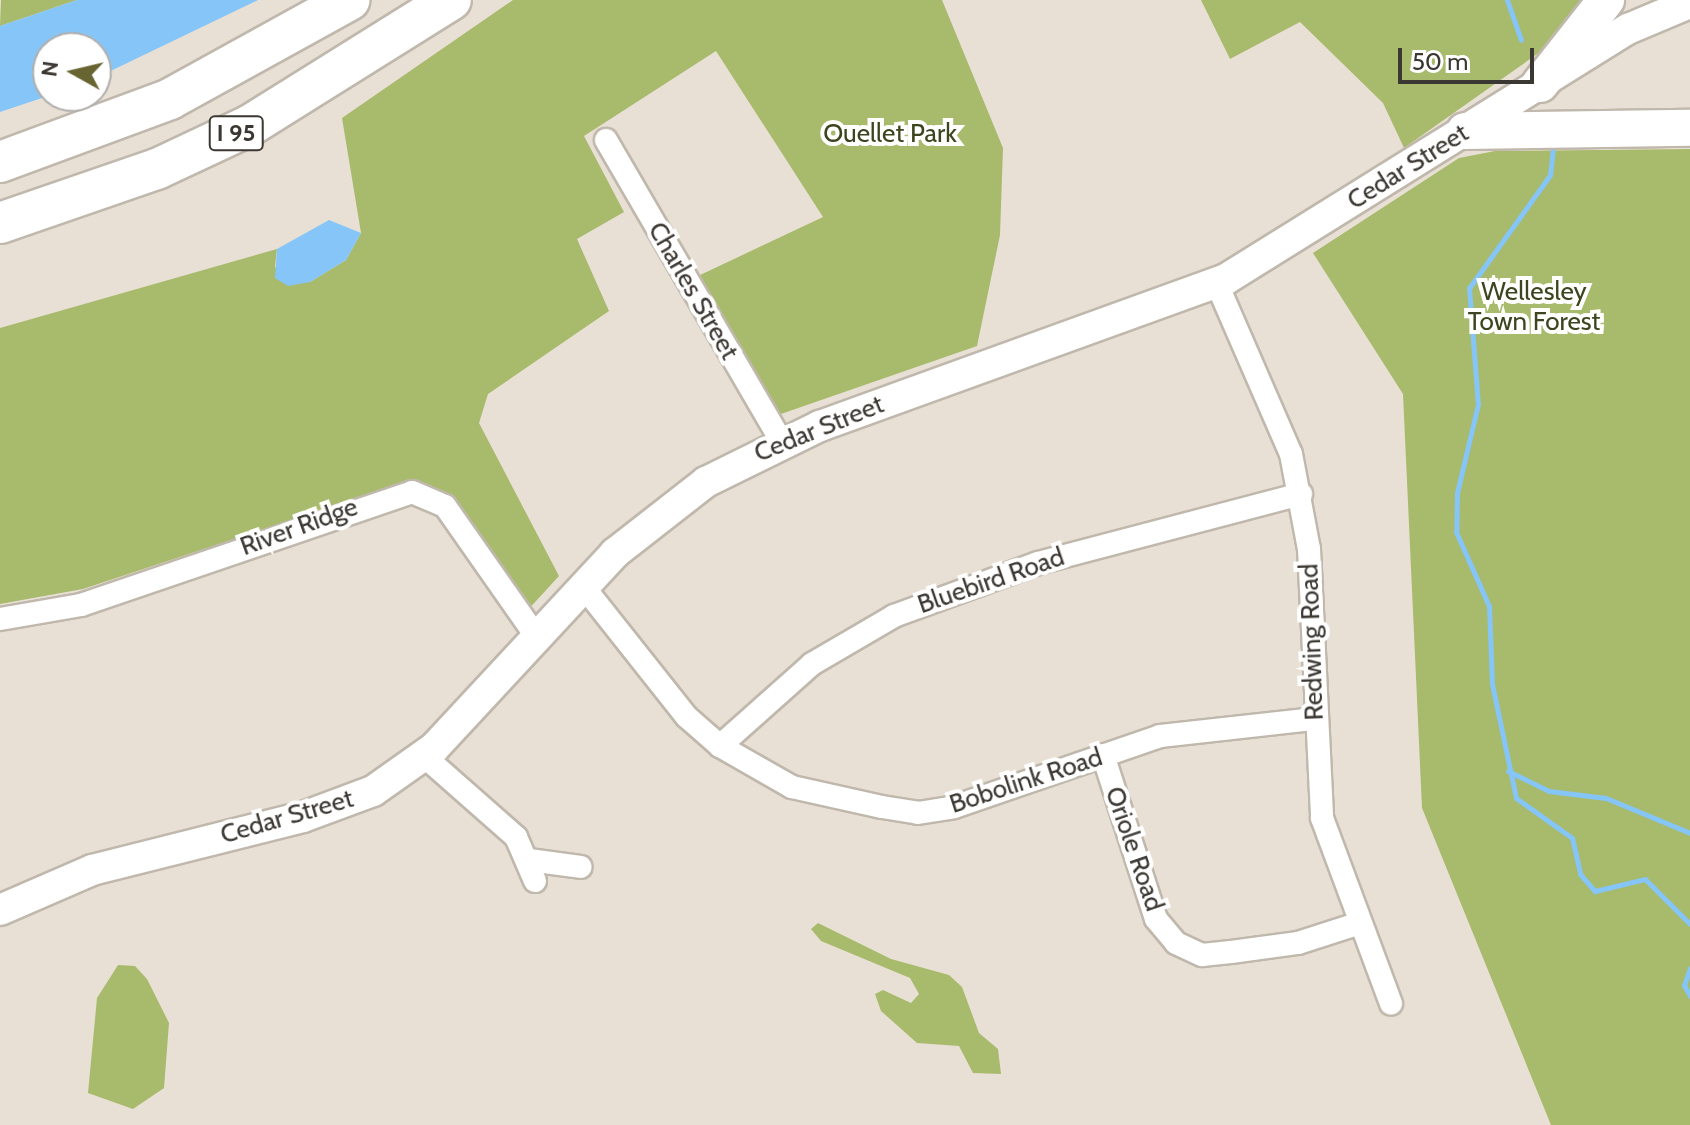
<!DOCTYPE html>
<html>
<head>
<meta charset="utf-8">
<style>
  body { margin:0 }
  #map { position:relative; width:1690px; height:1125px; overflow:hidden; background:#e9e0d5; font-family:Cabin,sans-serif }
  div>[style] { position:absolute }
  .green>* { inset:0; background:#a8ba6c }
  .water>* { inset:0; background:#85c5f8 }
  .stream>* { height:5px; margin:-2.5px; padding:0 2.5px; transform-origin:2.5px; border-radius:2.5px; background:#85c5f8 }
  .roads { filter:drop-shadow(2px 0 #c0b8ac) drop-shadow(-2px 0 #c0b8ac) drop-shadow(0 2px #c0b8ac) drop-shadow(0 -2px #c0b8ac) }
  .minor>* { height:22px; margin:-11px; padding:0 11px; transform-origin:11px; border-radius:11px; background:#fff }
  .secondary>* { height:30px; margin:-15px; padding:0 15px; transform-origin:15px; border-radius:15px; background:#fff }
  .trunk>* { height:36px; margin:-18px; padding:0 18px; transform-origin:18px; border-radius:18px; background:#fff }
  .motorway>* { height:40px; margin:-20px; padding:0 20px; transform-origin:20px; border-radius:20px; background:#fff }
  span { translate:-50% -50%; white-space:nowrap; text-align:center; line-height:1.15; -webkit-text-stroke:8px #fff; paint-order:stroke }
  .shield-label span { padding:2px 6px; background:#fff; border:2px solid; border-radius:6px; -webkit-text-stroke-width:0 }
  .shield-label { font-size:24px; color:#3b3732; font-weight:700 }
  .park-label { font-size:26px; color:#3c451e }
  .street-label { font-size:26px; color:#3b3732 }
  .north { position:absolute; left:32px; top:32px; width:80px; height:80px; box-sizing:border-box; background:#fff; border:2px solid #b1afad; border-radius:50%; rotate:278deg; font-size:22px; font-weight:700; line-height:32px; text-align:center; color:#3b3732 }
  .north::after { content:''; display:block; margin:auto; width:28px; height:36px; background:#686532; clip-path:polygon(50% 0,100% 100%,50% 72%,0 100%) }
  .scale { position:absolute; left:1398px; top:48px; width:136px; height:36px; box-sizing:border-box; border:4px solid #3b3732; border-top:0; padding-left:10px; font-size:24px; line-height:28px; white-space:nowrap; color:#3b3732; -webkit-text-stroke:6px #fff; paint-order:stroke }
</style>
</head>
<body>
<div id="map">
  <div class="green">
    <div style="clip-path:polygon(1px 0,77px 0,0 26px)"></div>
    <div style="clip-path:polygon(513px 0,942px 0,1003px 148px,1000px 235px,977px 346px,778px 415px,698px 276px,823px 217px,716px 51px,584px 136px,624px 212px,577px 239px,609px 311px,488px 394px,479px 423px,559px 576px,525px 613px,448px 494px,415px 479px,83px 589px,0 604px,0 328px,277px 249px,275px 267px,310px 282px,346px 260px,361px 233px,342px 118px)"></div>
    <div style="clip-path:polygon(1201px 0,1582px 0,1540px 52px,1404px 148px,1383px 103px,1300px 22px,1230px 59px)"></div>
    <div style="clip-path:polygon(1690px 149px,1690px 1125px,1551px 1125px,1422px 808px,1403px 394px,1313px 253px,1459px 158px,1495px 151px)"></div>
    <div style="clip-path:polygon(818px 923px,891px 959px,949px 975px,962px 987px,979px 1033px,998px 1049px,1001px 1074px,973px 1073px,959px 1046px,917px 1043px,881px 1011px,875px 994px,883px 990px,911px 1003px,919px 994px,910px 978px,821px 941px,811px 929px)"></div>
    <div style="clip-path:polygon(118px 965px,135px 966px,147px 979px,169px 1023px,164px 1088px,133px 1109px,88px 1093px,97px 998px)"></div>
  </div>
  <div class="water">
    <div style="clip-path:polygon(77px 0,258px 0,96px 78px,96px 48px,48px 48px,48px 96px,0 112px,0 26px)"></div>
    <div style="clip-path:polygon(329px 220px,361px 233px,346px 260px,310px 282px,288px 286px,275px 278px,277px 249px)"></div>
  </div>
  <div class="stream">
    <div style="left:1507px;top:0;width:42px;rotate:70.7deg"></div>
    <div style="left:1553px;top:148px;width:27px;rotate:96deg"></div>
    <div style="left:1550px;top:175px;width:139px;rotate:125.6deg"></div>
    <div style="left:1469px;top:288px;width:116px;rotate:85.6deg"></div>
    <div style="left:1478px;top:404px;width:91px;rotate:103.3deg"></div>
    <div style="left:1457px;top:493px;width:39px;rotate:91deg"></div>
    <div style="left:1456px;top:532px;width:81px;rotate:66deg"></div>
    <div style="left:1489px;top:606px;width:78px;rotate:87.8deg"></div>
    <div style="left:1492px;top:684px;width:116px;rotate:78.1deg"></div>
    <div style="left:1516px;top:798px;width:69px;rotate:35.5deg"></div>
    <div style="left:1572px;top:838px;width:37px;rotate:77deg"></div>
    <div style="left:1580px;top:874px;width:23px;rotate:49deg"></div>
    <div style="left:1595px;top:891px;width:51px;rotate:-13.5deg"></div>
    <div style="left:1645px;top:879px;width:64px;rotate:45deg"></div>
    <div style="left:1508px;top:771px;width:46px;rotate:26deg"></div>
    <div style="left:1549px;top:791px;width:57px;rotate:7deg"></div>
    <div style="left:1606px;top:798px;width:91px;rotate:22.6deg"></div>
    <div style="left:1690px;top:968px;width:18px;rotate:109deg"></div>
    <div style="left:1684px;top:985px;width:13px;rotate:61deg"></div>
  </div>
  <div class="roads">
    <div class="minor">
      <div style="left:606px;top:140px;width:348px;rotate:59.8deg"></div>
      <div style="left:1217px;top:284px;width:185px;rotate:66.5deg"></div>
      <div style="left:1291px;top:454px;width:97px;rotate:79.3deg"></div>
      <div style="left:1309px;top:549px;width:269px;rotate:87.2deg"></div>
      <div style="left:1322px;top:818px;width:198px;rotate:69.6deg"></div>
      <div style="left:583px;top:586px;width:167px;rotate:51.6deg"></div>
      <div style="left:687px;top:717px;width:44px;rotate:41.3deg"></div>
      <div style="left:720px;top:746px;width:83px;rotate:29.7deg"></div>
      <div style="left:792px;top:787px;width:92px;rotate:12.5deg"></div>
      <div style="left:882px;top:807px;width:36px;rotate:9deg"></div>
      <div style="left:918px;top:813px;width:36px;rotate:-9deg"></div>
      <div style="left:954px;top:807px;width:218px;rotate:-19deg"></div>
      <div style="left:1160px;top:736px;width:156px;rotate:-6.3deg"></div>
      <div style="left:0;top:619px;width:82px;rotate:-9.8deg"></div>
      <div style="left:81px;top:605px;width:350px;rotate:-18.8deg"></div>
      <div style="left:412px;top:492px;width:36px;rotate:23deg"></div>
      <div style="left:445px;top:506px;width:159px;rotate:55deg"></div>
      <div style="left:720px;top:746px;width:123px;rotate:-41.7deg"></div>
      <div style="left:812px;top:664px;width:95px;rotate:-30.3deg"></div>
      <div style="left:894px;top:616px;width:153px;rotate:-20.2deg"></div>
      <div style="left:1038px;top:563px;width:272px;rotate:-14.7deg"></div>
      <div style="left:1103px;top:755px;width:172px;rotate:72.1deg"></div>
      <div style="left:1156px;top:919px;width:31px;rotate:50deg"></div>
      <div style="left:1176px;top:943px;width:29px;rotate:25deg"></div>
      <div style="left:1202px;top:955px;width:29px;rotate:-6deg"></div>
      <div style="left:1231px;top:952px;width:68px;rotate:-7.7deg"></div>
      <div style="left:1298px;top:943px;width:62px;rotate:-17.9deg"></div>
      <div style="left:424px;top:756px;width:123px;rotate:41.4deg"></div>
      <div style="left:516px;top:837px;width:48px;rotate:66.6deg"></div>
      <div style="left:529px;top:860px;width:52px;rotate:7.7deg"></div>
    </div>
    <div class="secondary">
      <div style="left:0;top:910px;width:100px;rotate:-23.5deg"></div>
      <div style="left:92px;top:870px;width:218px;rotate:-14.1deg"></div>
      <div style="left:303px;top:817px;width:75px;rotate:-20.4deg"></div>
      <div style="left:373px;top:791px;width:75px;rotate:-35.2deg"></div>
      <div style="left:434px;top:748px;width:266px;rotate:-47.1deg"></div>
      <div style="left:615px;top:553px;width:115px;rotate:-38deg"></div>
      <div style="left:706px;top:482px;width:127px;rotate:-26.2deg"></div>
      <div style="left:820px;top:426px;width:432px;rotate:-19.9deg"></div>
      <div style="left:1226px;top:279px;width:473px;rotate:-31.9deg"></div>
      <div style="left:1628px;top:29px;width:67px;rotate:-22.8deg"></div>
    </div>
    <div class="trunk">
      <div style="left:1540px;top:84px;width:107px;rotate:-51.8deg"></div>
      <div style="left:1465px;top:131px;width:225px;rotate:-0.8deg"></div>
    </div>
    <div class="motorway">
      <div style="left:0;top:162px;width:181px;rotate:-20.3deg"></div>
      <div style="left:170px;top:99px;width:205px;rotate:-28.9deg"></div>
      <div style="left:0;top:223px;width:166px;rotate:-19deg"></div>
      <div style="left:157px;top:169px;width:102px;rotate:-25.1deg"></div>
      <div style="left:249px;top:126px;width:238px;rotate:-32deg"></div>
    </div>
  </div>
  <div class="shield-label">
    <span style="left:236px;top:133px">I 95</span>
  </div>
  <div class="park-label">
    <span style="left:890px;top:134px">Ouellet Park</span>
    <span style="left:1534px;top:307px">Wellesley<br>Town Forest</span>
  </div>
  <div class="street-label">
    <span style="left:1408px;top:167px;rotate:-32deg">Cedar Street</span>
    <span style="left:693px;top:291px;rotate:60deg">Charles Street</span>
    <span style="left:819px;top:429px;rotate:-22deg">Cedar Street</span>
    <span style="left:299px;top:527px;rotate:-20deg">River Ridge</span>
    <span style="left:991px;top:581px;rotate:-19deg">Bluebird Road</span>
    <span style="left:1312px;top:642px;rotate:-92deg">Redwing Road</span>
    <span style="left:1026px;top:781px;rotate:-18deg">Bobolink Road</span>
    <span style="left:287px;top:817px;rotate:-16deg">Cedar Street</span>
    <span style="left:1134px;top:849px;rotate:71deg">Oriole Road</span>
  </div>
  <div class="north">N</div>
  <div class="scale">50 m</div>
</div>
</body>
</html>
